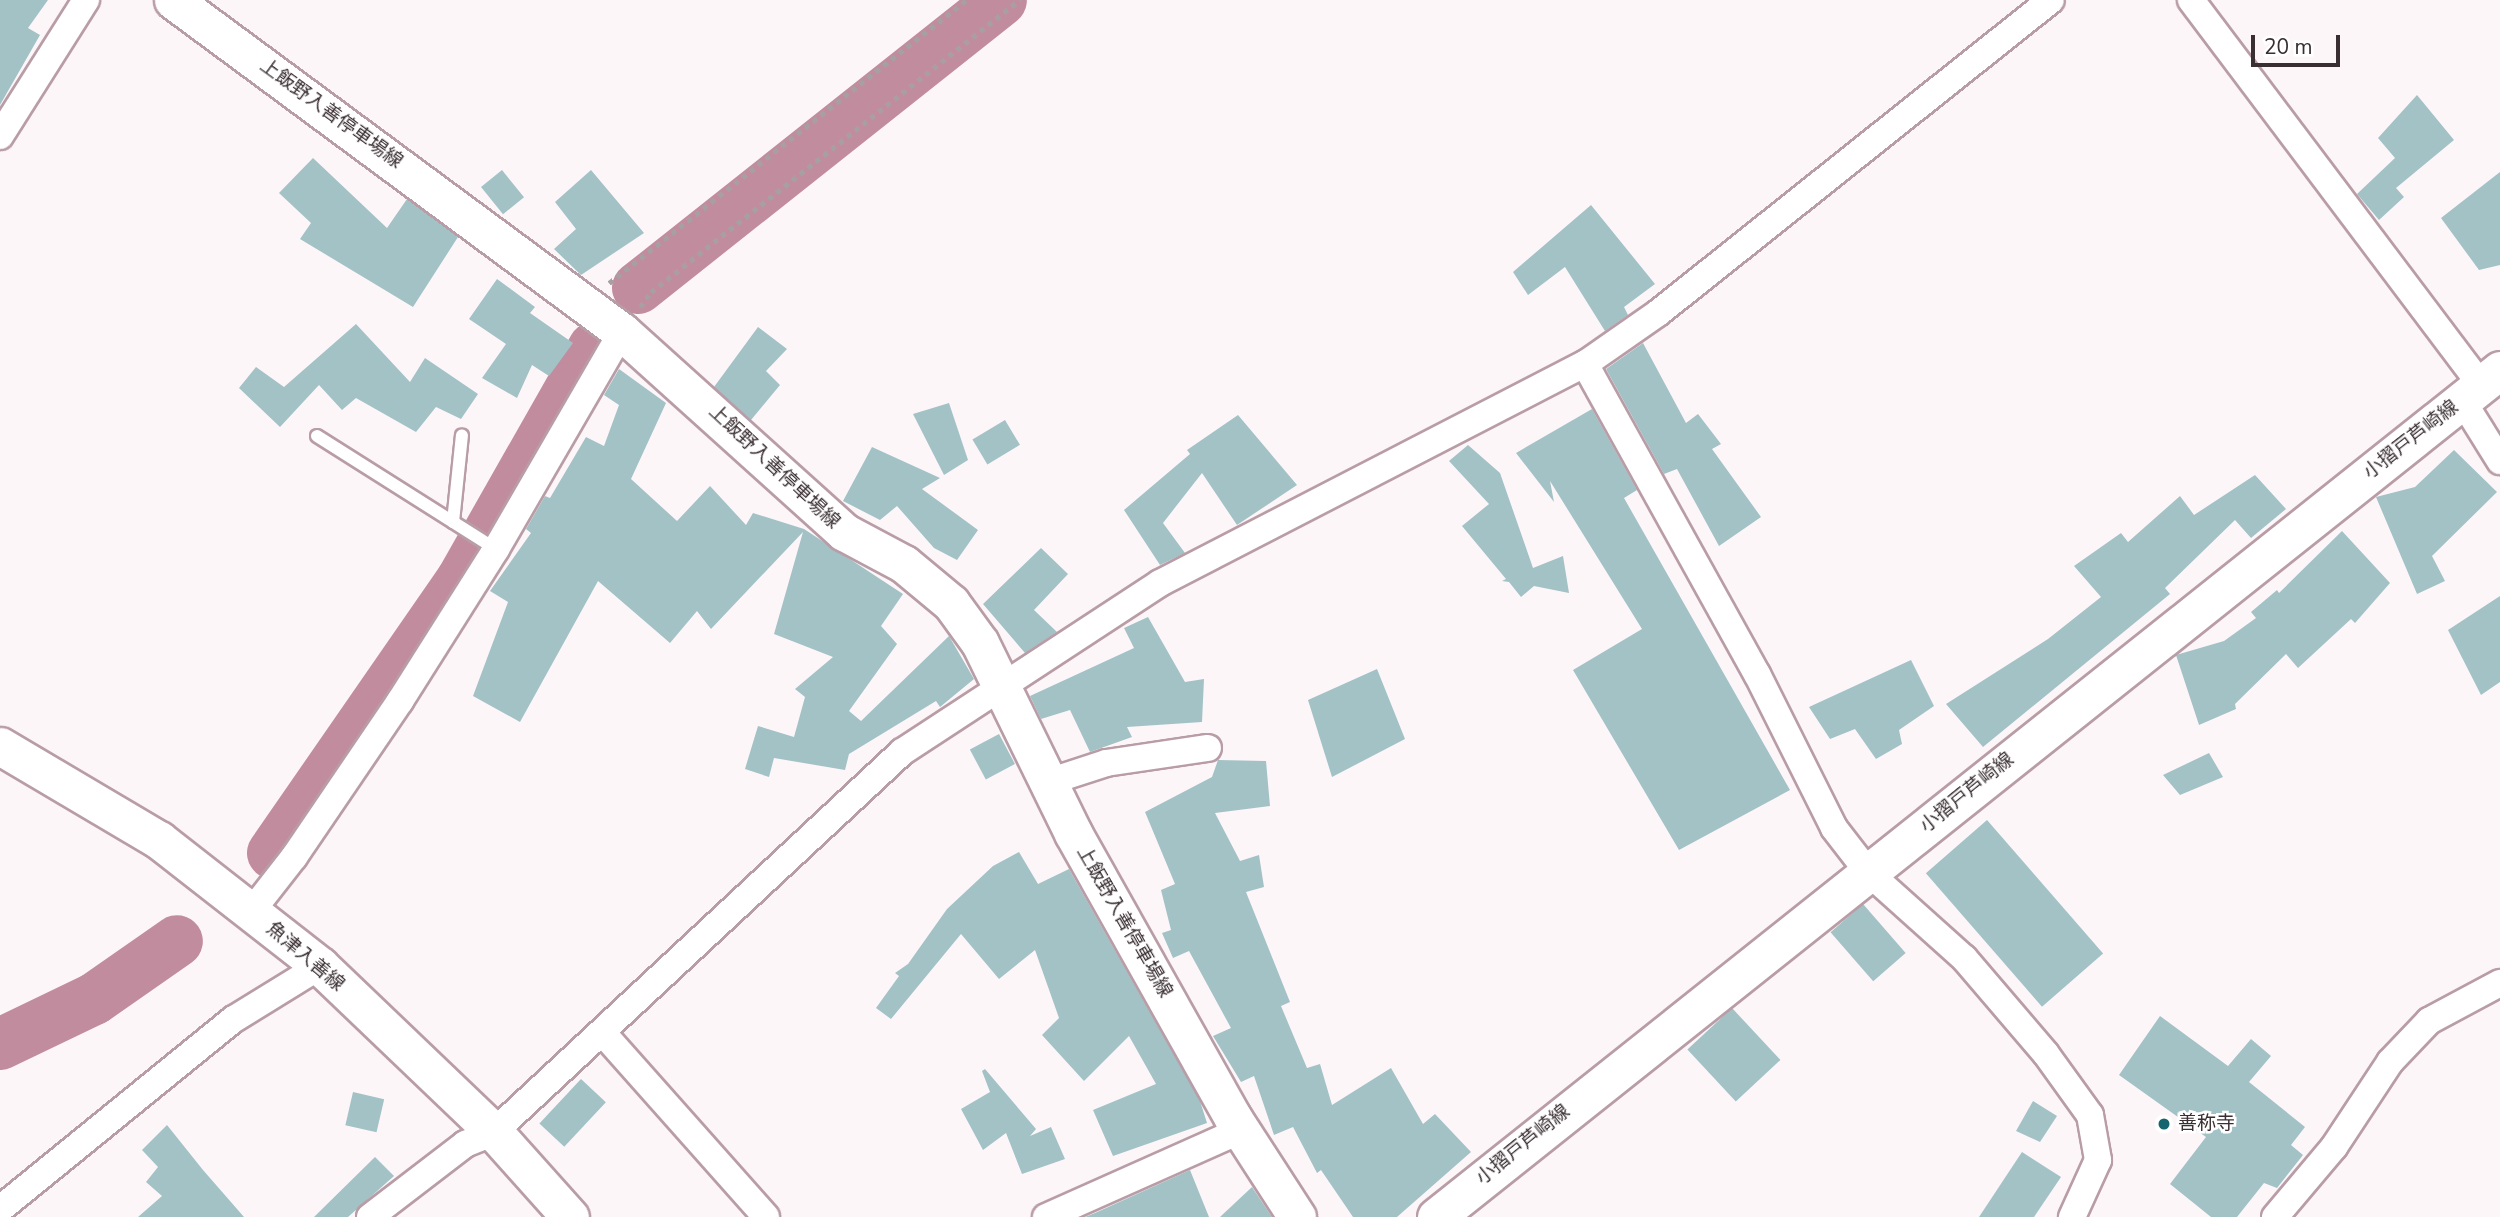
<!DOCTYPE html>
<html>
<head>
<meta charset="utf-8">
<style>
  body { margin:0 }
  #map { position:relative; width:2500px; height:1217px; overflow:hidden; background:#fdf6f8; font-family:"Nunito Sans","Noto Sans JP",sans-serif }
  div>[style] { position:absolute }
  .river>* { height:52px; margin:-26px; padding:0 26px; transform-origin:26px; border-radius:26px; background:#c28c9f }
  .building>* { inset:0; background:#a2c2c6; transform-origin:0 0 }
  .path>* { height:4.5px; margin-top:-2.25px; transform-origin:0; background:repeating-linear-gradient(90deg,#a89fa2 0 5px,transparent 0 10px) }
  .roads { filter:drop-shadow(2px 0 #b99da6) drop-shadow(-2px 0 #b99da6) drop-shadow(0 2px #b99da6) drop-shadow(0 -2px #b99da6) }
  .service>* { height:12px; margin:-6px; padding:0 6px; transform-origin:6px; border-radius:6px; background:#fff }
  .minor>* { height:26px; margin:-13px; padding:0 13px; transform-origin:13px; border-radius:13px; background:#fff }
  .secondary>* { height:37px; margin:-18.5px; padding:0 18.5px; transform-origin:18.5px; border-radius:18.5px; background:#fff }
  .dots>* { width:19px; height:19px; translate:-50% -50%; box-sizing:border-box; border:4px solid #fff; border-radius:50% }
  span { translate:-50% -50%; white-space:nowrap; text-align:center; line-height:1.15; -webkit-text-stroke:5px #fff; paint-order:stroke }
  .street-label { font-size:19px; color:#392e32 }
  .poi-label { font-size:19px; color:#392e32 }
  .left { translate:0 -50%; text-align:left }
  .scale { position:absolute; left:2251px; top:35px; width:89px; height:32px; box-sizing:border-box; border:4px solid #392e32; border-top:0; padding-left:9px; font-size:21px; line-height:24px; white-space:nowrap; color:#392e32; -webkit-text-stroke:5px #fff; paint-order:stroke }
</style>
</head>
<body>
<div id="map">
  <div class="river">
    <div style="left:638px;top:288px;width:463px;rotate:-38.4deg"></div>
    <div style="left:273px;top:853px;width:332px;rotate:-55.3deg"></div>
    <div style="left:462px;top:580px;width:267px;rotate:-60.4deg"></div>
    <div style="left:0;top:1044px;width:104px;rotate:-25.6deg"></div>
    <div style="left:94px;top:999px;width:101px;rotate:-34.9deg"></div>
  </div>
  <div class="building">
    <div style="clip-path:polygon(0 0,48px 0,28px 28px,40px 35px,0 105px)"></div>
    <div style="clip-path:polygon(2417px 95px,2454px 140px,2396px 188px,2404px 197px,2379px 220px,2357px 194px,2395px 158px,2378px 138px)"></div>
    <div style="clip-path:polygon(313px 158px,387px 228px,407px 199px,458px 237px,413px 307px,300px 239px,311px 223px,279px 193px)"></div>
    <div style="left:502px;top:170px;width:35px;height:27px;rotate:51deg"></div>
    <div style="clip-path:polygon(591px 170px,644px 233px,581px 275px,554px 249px,576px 229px,555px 202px)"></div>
    <div style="clip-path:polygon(2500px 172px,2500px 265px,2479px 270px,2441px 218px)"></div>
    <div style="clip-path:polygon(1591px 205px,1655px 284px,1624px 307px,1628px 315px,1605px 331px,1565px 267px,1528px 295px,1513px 272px)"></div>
    <div style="clip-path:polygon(497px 279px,535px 307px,530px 313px,573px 343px,549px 376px,532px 365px,517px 398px,482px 378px,506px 344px,469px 319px)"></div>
    <div style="clip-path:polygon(356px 324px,410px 382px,425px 358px,478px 394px,461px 419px,436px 407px,416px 432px,356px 398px,342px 410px,319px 385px,280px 427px,239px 388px,256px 367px,284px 387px)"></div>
    <div style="clip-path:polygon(758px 327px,787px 349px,766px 371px,780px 385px,751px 420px,714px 387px)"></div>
    <div style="clip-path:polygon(1643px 343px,1686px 423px,1698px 414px,1721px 444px,1712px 449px,1761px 517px,1719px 546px,1677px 469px,1664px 474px,1606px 369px)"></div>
    <div style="clip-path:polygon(619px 369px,666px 403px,631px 479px,677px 521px,710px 486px,746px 525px,753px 513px,804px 529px,903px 594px,881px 626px,897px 644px,849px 711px,861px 721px,949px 636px,974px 679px,940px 707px,936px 701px,849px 754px,845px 770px,774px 758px,769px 777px,745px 769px,758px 726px,794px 737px,805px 697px,795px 689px,833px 657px,774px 634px,803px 532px,711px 629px,697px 611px,670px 643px,598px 581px,520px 722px,473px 696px,508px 602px,490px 591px,531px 533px,526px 529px,545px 496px,550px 498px,586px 437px,604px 446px,619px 405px,604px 395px)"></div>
    <div style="clip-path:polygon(949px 403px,968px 460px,944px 475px,913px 414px)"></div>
    <div style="clip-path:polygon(1592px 409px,1637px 490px,1624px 498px,1790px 790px,1679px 850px,1573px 670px,1642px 629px,1550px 481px,1554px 502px,1516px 453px)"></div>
    <div style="clip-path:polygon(1238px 415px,1297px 485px,1237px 525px,1202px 473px,1163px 523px,1185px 553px,1160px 565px,1124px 510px,1190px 454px,1187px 450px)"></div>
    <div style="left:1005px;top:420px;width:29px;height:38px;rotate:59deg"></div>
    <div style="clip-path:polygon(1468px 445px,1500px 473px,1533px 568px,1563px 556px,1569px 593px,1534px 586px,1521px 597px,1509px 582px,1502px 581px,1506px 579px,1462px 526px,1489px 504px,1449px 461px)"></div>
    <div style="clip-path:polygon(872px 447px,940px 478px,922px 489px,978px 530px,957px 560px,934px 548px,897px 506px,880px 520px,843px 501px)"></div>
    <div style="clip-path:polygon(2454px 450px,2497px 492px,2432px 556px,2445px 581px,2417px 594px,2376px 497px,2415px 487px)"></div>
    <div style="clip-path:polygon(2255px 475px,2286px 509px,2251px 538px,2235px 520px,2165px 588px,2170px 594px,1983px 747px,1946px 704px,2048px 639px,2101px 597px,2074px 566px,2121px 533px,2128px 542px,2180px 496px,2194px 515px)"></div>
    <div style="clip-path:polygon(2342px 531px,2390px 583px,2355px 623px,2351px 619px,2298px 668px,2286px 654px,2235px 704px,2236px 709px,2199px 725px,2176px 655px,2224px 641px,2256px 618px,2251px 612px,2277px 590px,2279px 593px)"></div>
    <div style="clip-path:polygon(1041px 548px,1068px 574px,1034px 610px,1057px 632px,1025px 653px,983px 604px)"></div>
    <div style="clip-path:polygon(2500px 596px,2500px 682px,2481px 695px,2448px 630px)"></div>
    <div style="clip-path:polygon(1148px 617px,1185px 682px,1204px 679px,1202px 722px,1127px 727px,1132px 737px,1090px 752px,1070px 710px,1041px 719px,1030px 696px,1134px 648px,1124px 628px)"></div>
    <div style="clip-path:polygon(1911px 660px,1934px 706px,1899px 730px,1902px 744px,1876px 759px,1855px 729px,1830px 739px,1809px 707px)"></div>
    <div style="clip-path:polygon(1377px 669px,1405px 739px,1332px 777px,1308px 700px)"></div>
    <div style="left:999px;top:734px;width:34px;height:33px;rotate:62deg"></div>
    <div style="clip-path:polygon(2209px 753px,2223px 777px,2180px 795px,2163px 775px)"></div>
    <div style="clip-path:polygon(1218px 760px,1266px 761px,1270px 806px,1215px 813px,1240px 861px,1259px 855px,1264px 887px,1246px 892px,1290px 1002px,1281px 1006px,1307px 1068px,1320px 1064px,1332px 1105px,1391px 1068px,1423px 1124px,1435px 1114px,1471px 1152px,1397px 1217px,1353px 1217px,1321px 1170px,1317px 1173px,1293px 1127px,1274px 1135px,1254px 1076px,1241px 1082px,1213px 1036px,1231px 1028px,1189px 951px,1173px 958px,1162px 933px,1171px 930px,1161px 890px,1175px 884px,1145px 812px,1212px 777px)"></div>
    <div style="left:1987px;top:820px;width:177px;height:81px;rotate:49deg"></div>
    <div style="clip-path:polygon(1019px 852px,1038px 884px,1069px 869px,1200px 1101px,1207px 1123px,1113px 1156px,1093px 1110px,1156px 1084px,1129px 1036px,1084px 1081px,1042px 1035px,1059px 1018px,1035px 950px,999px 979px,961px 934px,891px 1019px,876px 1008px,899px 976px,895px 973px,908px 964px,947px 909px,993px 866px)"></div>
    <div style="left:1863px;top:904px;width:65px;height:43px;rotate:49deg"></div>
    <div style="left:1732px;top:1008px;width:71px;height:61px;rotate:47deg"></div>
    <div style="clip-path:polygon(2160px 1016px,2228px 1066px,2251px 1039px,2271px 1056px,2249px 1082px,2305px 1127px,2291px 1145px,2303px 1155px,2277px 1188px,2264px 1183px,2237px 1217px,2211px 1217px,2170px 1184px,2206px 1137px,2119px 1075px)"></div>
    <div style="clip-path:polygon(985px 1069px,1036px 1129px,1030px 1136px,1051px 1127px,1065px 1159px,1022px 1174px,1006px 1133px,983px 1150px,961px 1109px,990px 1092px,982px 1071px)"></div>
    <div style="left:581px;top:1079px;width:34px;height:61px;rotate:43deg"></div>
    <div style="left:353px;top:1092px;width:32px;height:34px;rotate:13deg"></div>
    <div style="clip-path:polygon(2033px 1101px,2057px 1116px,2040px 1142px,2016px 1131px)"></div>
    <div style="clip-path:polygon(167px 1125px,203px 1170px,244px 1217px,138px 1217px,162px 1196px,146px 1182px,158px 1167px,142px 1150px)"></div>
    <div style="clip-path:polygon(2022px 1152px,2061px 1177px,2034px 1217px,1979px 1217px)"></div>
    <div style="clip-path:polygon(375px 1157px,394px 1176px,348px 1217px,314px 1217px)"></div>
    <div style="clip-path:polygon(1190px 1170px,1209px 1217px,1085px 1217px,1095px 1213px)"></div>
    <div style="clip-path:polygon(1252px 1187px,1272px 1217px,1220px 1217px)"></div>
  </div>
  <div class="path">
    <div style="left:609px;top:283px;width:456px;rotate:-38.4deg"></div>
    <div style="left:640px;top:307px;width:19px;rotate:-54deg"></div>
    <div style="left:651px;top:292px;width:471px;rotate:-38.4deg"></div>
  </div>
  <div class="roads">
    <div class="service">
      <div style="left:317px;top:436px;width:212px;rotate:32.3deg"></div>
      <div style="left:453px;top:522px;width:87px;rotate:-84.1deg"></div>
    </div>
    <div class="minor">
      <div style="left:2191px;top:0;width:482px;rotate:53deg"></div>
      <div style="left:0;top:136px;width:161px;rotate:-57.7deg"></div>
      <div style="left:1585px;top:364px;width:355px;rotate:61deg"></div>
      <div style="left:1757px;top:674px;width:172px;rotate:63.4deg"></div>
      <div style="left:1834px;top:828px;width:56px;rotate:52.3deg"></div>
      <div style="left:1868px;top:872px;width:129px;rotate:41.9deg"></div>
      <div style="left:1964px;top:958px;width:126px;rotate:49.5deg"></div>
      <div style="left:2046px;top:1054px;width:75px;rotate:54.2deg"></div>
      <div style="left:2090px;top:1115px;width:46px;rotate:79.9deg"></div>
      <div style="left:2098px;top:1160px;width:63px;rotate:114.5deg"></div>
      <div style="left:2462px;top:400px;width:72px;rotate:58.1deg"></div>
      <div style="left:1048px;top:782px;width:61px;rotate:-18.1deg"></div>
      <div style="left:1106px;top:763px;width:103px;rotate:-8.4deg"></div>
      <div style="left:251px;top:912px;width:70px;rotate:-52deg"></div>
      <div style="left:294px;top:857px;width:189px;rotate:-55.8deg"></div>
      <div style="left:400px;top:701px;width:180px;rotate:-57.7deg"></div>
      <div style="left:496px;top:549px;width:251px;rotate:-59.9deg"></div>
      <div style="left:602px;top:1032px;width:247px;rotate:48.4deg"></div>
      <div style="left:0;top:1209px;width:301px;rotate:-39.1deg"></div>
      <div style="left:234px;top:1019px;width:101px;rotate:-31.6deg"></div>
      <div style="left:370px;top:1217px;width:120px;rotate:-37.5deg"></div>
      <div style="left:465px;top:1144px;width:31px;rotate:-22deg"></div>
      <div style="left:494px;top:1132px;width:558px;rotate:-42.96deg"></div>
      <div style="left:902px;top:752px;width:308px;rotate:-33.2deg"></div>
      <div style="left:1160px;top:583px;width:478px;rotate:-27.3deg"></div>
      <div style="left:1585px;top:364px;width:89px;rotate:-34.9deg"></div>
      <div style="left:1658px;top:313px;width:502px;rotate:-38.54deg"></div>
      <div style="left:1046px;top:1217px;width:214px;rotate:-24deg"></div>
      <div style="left:2275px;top:1217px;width:92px;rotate:-49.9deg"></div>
      <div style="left:2334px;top:1147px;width:102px;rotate:-56.6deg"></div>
      <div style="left:2390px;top:1062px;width:57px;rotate:-46.4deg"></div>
      <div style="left:2429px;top:1021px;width:81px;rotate:-28.2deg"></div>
    </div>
    <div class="secondary">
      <div style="left:173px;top:0;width:558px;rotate:36.48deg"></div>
      <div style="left:622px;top:332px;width:299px;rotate:42deg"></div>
      <div style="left:844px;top:532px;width:68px;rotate:28.1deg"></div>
      <div style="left:904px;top:564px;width:61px;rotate:39.7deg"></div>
      <div style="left:951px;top:603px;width:49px;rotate:54.1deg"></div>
      <div style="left:980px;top:643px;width:212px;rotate:63.9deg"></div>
      <div style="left:1073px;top:833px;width:327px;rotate:60.7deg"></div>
      <div style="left:1233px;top:1118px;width:118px;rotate:57.1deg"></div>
      <div style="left:0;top:746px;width:185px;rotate:30.6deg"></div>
      <div style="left:159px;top:840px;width:204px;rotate:38deg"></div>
      <div style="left:320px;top:966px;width:240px;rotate:43.7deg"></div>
      <div style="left:494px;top:1132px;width:114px;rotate:48.2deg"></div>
      <div style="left:1436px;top:1217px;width:1360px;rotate:-38.52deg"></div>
    </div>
  </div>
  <div class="dots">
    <div style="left:2164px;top:1124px;background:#16646d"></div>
  </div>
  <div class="street-label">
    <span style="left:331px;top:114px;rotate:36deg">上飯野入善停車場線</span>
    <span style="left:2411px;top:440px;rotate:-38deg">小摺戸芦崎線</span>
    <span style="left:774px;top:467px;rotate:43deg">上飯野入善停車場線</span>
    <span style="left:1967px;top:793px;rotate:-39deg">小摺戸芦崎線</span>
    <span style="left:1124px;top:922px;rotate:60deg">上飯野入善停車場線</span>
    <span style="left:305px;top:957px;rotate:40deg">魚津入善線</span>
    <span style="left:1523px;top:1145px;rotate:-39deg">小摺戸芦崎線</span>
  </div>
  <div class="poi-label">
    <span class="left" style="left:2178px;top:1124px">善称寺</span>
  </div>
  <div class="scale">20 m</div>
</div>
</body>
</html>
